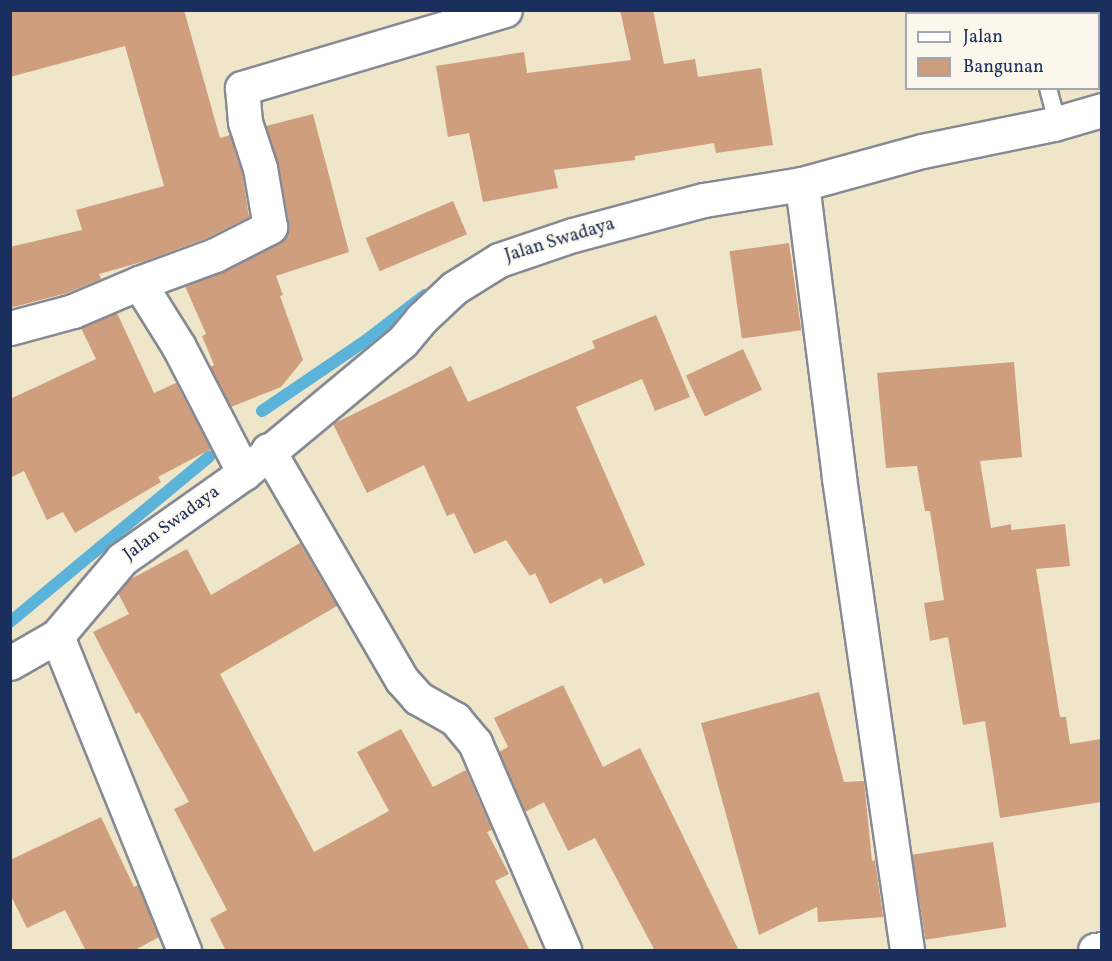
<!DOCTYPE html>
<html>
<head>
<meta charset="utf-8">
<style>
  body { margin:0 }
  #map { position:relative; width:1112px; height:961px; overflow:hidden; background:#efe6c9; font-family:Vollkorn,serif }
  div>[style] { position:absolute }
  .stream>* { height:12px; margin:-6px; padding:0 6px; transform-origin:6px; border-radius:6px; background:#5cb3d9 }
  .building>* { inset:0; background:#ce9e7e; transform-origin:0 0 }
  .roads { filter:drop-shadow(2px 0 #858a94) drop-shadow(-2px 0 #858a94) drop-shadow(0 2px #858a94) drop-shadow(0 -2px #858a94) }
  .service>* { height:16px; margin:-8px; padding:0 8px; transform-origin:8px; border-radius:8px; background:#fff }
  .minor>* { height:33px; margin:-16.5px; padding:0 16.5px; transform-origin:16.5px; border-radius:16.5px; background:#fff }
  span { translate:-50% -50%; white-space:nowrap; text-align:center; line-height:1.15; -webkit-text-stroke:4.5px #fbf7ec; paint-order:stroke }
  .street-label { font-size:18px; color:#1b2f5e }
  .frame { position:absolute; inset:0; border:12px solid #1b2f5e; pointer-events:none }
  .legend { position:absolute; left:905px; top:12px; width:195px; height:78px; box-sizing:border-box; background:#fbf7ec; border:2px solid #a1a7b3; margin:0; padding:8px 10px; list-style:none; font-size:18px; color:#1b2f5e }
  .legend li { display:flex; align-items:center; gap:12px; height:30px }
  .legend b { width:30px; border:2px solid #a1a7b3 }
</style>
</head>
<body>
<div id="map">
  <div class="stream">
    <div style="left:262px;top:411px;width:125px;rotate:-34.2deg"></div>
    <div style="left:365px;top:341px;width:76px;rotate:-37.5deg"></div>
    <div style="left:10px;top:622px;width:259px;rotate:-39.7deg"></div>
  </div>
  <div class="building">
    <div style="clip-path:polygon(10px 10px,184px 10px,220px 138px,230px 135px,242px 172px,249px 217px,207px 238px,145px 261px,99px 274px,101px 279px,67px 293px,10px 308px,10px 247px,82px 230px,76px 210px,164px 186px,125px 46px,10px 77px)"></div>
    <div style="clip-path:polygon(620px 10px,653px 10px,664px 64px,695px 59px,698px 77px,761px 68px,773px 145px,716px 153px,714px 143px,635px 156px,635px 160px,554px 170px,558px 188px,483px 202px,469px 133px,448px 137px,436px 66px,524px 52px,527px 73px,631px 60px)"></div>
    <div style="clip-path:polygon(313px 114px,349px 252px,276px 276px,283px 295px,280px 296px,303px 360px,281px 387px,231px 407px,210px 367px,214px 365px,202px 336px,206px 334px,185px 286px,223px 272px,279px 244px,286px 236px,288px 224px,278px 165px,266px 126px)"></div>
    <div style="left:453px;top:201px;width:36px;height:95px;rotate:67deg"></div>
    <div style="left:789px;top:243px;width:88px;height:60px;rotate:82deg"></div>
    <div style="clip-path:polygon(117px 313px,154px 393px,176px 383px,211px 449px,158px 477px,161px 482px,75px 533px,63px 512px,47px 520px,24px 471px,10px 478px,10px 399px,96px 359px,81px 328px)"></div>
    <div style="clip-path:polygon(656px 315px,690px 397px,655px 411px,642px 379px,576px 407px,645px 565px,604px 584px,601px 578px,550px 604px,535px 573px,530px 576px,506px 540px,474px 554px,454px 513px,447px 516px,424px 465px,367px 493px,333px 424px,451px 366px,468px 402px,595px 348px,592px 341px)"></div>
    <div style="left:743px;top:349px;width:45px;height:63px;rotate:65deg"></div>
    <div style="clip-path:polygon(1014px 362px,1022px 457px,980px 461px,991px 528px,1011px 524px,1011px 530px,1065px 524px,1070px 566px,1036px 569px,1060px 717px,1066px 717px,1070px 744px,1101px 739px,1101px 802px,1000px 818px,985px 721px,963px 725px,948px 637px,930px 641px,924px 603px,944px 600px,930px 511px,925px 511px,917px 466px,886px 468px,877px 373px)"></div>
    <div style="clip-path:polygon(300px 543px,337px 606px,220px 674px,314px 852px,389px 811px,357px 752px,401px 729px,433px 787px,466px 770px,492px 830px,487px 832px,509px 874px,495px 881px,530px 951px,226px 951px,210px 919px,227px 910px,174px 809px,189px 802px,139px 712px,136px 714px,93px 632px,129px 614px,118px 593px,129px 580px,187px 549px,211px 595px)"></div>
    <div style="clip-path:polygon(563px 685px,603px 767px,640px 748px,739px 951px,655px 951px,595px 838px,568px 851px,544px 802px,525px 812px,499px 752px,508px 747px,494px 718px)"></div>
    <div style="clip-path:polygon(819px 692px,844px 782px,864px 781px,872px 861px,875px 860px,883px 917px,818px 922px,817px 907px,759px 935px,701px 723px)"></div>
    <div style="clip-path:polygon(101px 817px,134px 887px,138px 885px,159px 937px,133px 951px,86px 951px,65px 910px,27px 928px,10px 894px,10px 860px)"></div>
    <div style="left:993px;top:842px;width:86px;height:82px;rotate:81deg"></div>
  </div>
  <div class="roads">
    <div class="service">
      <div style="left:1034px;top:10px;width:4px;rotate:76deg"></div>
      <div style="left:1048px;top:88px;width:27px;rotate:75deg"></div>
      <div style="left:1055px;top:114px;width:10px;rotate:96deg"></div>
    </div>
    <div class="minor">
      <div style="left:802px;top:184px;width:296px;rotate:82.8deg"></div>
      <div style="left:839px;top:478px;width:477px;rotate:81.8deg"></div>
      <div style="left:139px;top:283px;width:81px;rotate:-20.2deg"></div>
      <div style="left:215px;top:255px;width:62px;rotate:-27deg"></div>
      <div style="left:270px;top:227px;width:60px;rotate:-99.6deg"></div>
      <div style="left:260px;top:168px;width:48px;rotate:-108.1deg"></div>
      <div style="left:245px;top:122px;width:34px;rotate:-95deg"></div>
      <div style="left:242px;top:88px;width:274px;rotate:-16.5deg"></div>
      <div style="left:10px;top:328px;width:65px;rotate:-15.1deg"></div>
      <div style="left:73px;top:311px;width:72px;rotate:-23deg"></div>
      <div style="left:139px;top:283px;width:75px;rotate:58deg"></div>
      <div style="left:179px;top:347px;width:142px;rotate:62.7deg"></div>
      <div style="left:268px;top:450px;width:266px;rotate:59.8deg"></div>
      <div style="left:402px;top:680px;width:24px;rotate:48deg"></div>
      <div style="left:418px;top:698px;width:43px;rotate:29.6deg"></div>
      <div style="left:455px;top:719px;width:31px;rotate:50deg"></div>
      <div style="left:475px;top:743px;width:225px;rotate:66.7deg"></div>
      <div style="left:57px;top:636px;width:339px;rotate:68deg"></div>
      <div style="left:10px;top:663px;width:54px;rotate:-29.9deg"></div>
      <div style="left:57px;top:636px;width:101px;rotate:-49.8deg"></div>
      <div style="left:122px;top:559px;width:149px;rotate:-35.2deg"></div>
      <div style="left:244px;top:473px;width:205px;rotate:-39.7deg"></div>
      <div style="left:402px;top:342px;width:30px;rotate:-50deg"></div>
      <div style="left:421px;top:319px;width:45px;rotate:-43.2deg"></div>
      <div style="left:454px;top:288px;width:53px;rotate:-31.9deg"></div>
      <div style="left:499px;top:260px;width:78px;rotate:-18.7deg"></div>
      <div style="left:573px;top:235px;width:136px;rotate:-15deg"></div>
      <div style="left:704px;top:200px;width:99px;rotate:-9.3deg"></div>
      <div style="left:802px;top:184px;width:124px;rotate:-15.4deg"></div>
      <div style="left:922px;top:151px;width:135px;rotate:-11.6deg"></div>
      <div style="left:1054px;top:124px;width:50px;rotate:-16.3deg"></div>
      <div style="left:1095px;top:950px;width:7px;rotate:-8deg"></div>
    </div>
  </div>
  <div class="street-label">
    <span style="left:560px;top:241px;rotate:-17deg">Jalan Swadaya</span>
    <span style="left:172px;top:524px;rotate:-36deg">Jalan Swadaya</span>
  </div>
  <div class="frame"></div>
  <ul class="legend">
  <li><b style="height:8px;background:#fff"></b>Jalan</li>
  <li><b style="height:16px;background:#ce9e7e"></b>Bangunan</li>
  </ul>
</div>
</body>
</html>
